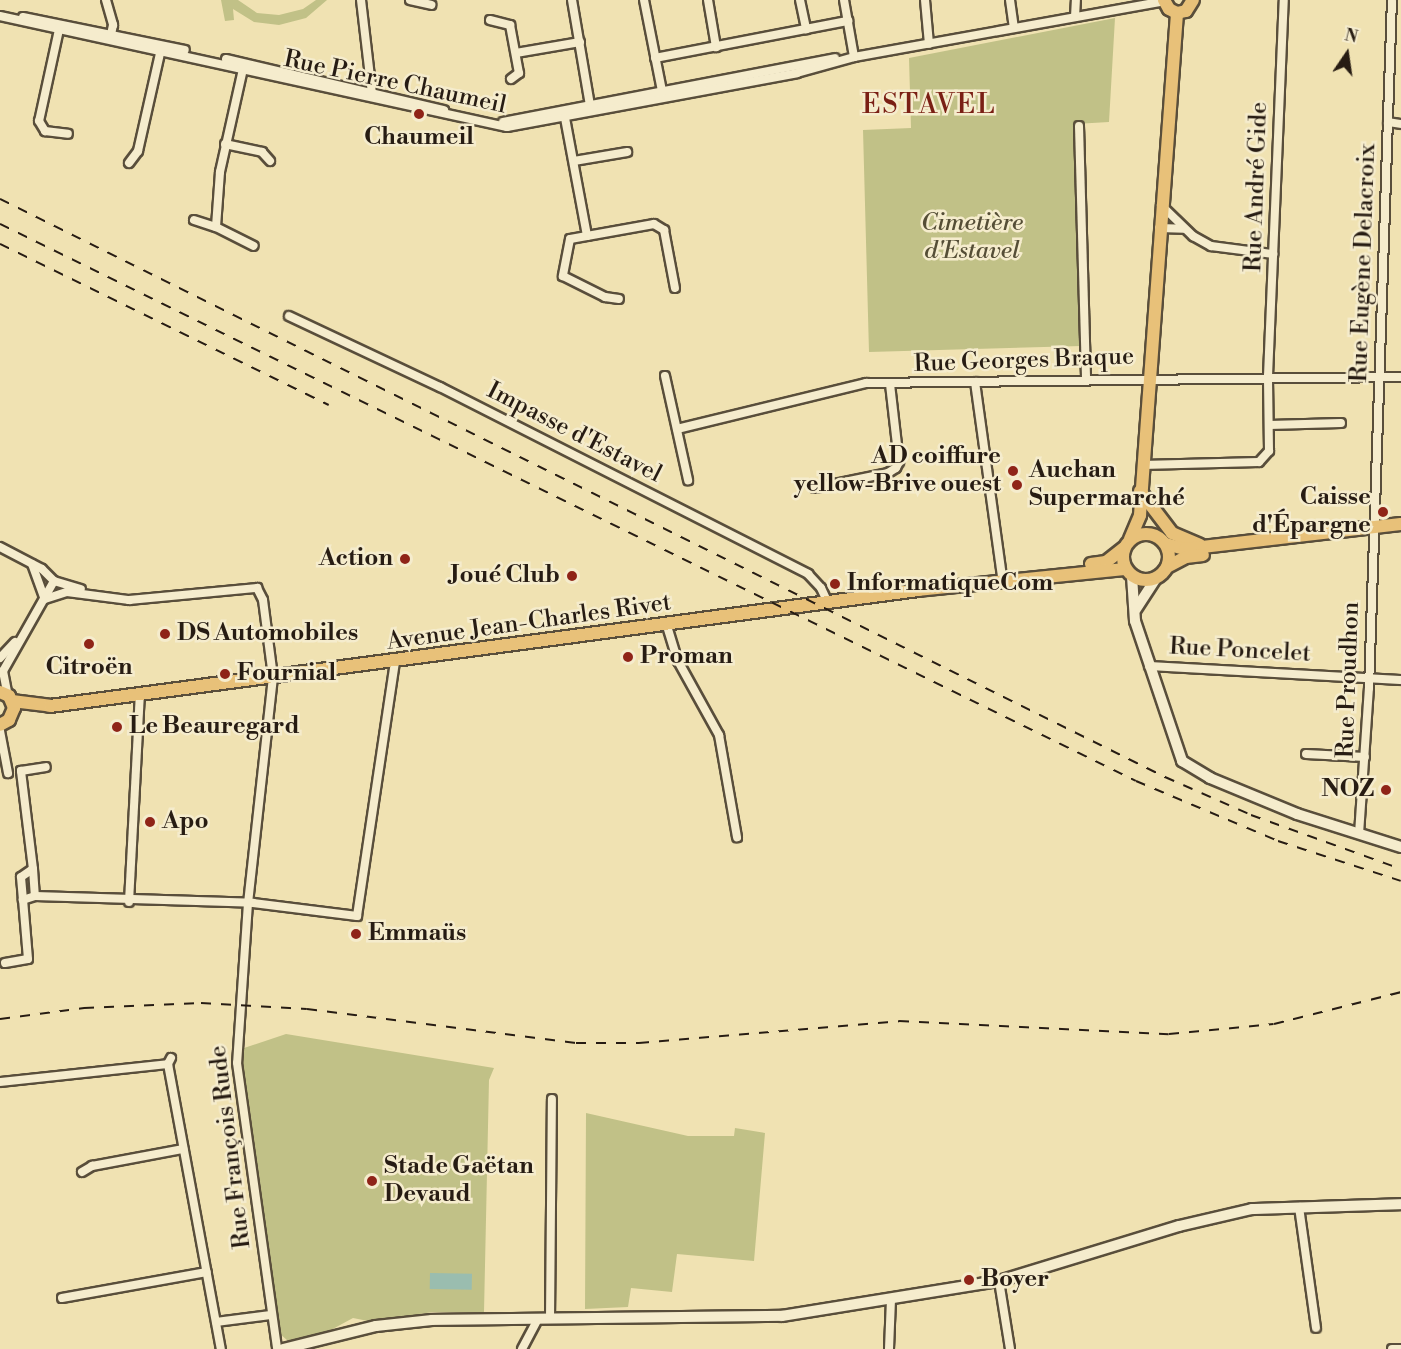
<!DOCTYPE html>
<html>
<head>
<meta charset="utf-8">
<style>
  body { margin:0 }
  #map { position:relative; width:1401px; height:1349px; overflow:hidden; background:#f0e2b2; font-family:"Libre Bodoni",serif }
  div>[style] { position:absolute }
  .green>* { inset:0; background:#c1c187 }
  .water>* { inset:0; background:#9abdaf; transform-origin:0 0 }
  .roads { filter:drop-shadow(2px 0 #594e3b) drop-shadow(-2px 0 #594e3b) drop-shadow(0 2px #594e3b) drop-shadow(0 -2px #594e3b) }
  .minor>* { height:8px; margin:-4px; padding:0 4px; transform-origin:4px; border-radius:4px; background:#f5eccd }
  .secondary>* { height:10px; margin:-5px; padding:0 5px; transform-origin:5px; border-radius:5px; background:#f5eccd }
  .primary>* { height:12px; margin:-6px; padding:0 6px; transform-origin:6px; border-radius:6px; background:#e8c179 }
  .primary>.ring { margin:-6px; padding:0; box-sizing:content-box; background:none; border:12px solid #e8c179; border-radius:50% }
  .rail>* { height:2px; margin-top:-1px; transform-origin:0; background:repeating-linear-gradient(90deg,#271c13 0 10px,transparent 0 20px) }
  .dots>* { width:16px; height:16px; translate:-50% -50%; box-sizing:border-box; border:3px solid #f5eccd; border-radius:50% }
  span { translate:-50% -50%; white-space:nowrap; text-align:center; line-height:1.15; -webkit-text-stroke:5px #f5eccd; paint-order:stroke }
  .street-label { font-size:24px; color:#271c13 }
  .poi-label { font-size:24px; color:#271c13; font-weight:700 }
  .right { translate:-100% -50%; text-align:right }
  .left { translate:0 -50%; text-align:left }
  .park-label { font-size:24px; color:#554e36; font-style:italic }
  .quarter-label { font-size:27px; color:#7a1f14; letter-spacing:1.5px }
  .north { position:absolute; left:1317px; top:24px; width:60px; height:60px; -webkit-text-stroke:4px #f5eccd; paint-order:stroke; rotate:13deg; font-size:16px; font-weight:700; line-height:24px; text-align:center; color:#271c13 }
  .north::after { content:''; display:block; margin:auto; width:21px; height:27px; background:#271c13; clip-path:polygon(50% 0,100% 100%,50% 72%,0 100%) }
</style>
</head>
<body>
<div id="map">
  <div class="green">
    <div style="clip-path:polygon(221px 0,238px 0,257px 13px,279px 15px,303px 9px,316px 0,327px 0,306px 18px,279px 25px,254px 22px,233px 9px,234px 20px,225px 21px)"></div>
    <div style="clip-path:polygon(1115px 18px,1109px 122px,1075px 124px,1081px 346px,869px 352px,863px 130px,911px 128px,909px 58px)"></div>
    <div style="clip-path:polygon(286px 1034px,494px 1068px,489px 1080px,484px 1312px,432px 1312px,373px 1322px,353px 1318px,329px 1331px,288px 1341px,279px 1333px,241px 1049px)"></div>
    <div style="clip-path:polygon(586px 1113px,688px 1136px,734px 1136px,735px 1128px,765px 1133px,754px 1261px,677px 1254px,672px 1292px,631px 1288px,628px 1307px,585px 1309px)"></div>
  </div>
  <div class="water">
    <div style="left:430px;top:1273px;width:42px;height:16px;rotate:1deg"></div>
  </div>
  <div class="roads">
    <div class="minor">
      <div style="left:106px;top:0;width:26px;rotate:74deg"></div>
      <div style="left:113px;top:25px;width:14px;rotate:102deg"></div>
      <div style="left:361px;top:0;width:94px;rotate:83.3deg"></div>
      <div style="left:410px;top:0;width:22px;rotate:13deg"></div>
      <div style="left:572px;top:0;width:107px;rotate:80.3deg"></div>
      <div style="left:644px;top:0;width:98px;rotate:78.8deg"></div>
      <div style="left:708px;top:0;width:48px;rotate:80.3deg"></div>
      <div style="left:800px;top:0;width:30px;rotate:78deg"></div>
      <div style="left:844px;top:0;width:58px;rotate:80deg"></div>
      <div style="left:925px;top:0;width:44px;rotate:84.8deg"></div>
      <div style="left:1010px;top:0;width:28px;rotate:82deg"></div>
      <div style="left:0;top:16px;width:519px;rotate:12.35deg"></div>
      <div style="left:507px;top:127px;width:295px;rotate:-10.5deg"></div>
      <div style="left:797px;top:73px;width:59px;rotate:-15.7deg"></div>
      <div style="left:854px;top:57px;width:315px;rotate:-10.2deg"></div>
      <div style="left:23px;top:17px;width:165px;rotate:11.5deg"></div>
      <div style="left:1075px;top:17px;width:17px;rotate:-87deg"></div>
      <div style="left:490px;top:20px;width:21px;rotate:14deg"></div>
      <div style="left:510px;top:25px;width:49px;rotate:79.4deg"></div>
      <div style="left:519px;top:73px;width:10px;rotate:143deg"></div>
      <div style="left:60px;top:25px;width:98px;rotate:102.3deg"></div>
      <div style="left:39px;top:121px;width:12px;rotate:59deg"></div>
      <div style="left:45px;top:131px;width:23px;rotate:7deg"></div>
      <div style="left:516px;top:53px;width:65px;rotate:-9.8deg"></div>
      <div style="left:655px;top:58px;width:197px;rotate:-10.9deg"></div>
      <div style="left:226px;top:59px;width:224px;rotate:13.2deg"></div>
      <div style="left:243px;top:69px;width:106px;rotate:102.6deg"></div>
      <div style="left:220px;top:172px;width:55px;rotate:94.2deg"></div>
      <div style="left:216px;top:227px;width:42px;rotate:26.6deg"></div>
      <div style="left:565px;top:118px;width:120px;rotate:79.4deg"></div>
      <div style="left:587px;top:236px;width:68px;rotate:-10.2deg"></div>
      <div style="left:654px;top:224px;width:12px;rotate:31deg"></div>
      <div style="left:664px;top:230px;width:59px;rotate:79.3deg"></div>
      <div style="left:503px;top:122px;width:338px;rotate:-10.9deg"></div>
      <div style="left:1388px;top:122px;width:13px;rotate:9deg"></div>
      <div style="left:1079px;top:126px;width:252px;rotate:88.4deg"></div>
      <div style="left:225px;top:144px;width:38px;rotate:12deg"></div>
      <div style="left:262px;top:152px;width:12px;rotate:48deg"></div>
      <div style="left:574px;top:161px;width:54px;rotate:-9.6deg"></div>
      <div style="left:129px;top:163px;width:15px;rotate:-53deg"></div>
      <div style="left:138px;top:151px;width:105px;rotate:-77.3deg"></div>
      <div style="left:1161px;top:205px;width:45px;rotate:44.1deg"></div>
      <div style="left:1193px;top:236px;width:21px;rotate:29deg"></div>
      <div style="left:1211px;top:246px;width:63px;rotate:7.4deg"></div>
      <div style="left:194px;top:220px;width:23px;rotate:18deg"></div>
      <div style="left:1159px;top:228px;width:25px;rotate:2deg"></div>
      <div style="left:587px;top:236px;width:17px;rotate:170deg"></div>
      <div style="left:570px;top:239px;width:38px;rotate:101deg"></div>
      <div style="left:563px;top:276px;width:47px;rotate:26.6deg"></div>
      <div style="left:605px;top:297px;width:14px;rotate:8deg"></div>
      <div style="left:289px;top:316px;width:167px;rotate:25.2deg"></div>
      <div style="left:440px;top:387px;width:413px;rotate:26.9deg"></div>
      <div style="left:808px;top:574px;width:19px;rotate:47deg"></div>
      <div style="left:821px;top:588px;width:17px;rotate:65deg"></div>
      <div style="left:665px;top:376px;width:107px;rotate:77.5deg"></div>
      <div style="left:975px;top:382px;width:203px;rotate:82.1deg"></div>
      <div style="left:1269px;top:425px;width:72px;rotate:-1.6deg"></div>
      <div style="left:677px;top:429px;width:195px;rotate:-13.7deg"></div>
      <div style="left:866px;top:383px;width:535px;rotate:-0.64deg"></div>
      <div style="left:1142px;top:465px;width:117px;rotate:-1.5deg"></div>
      <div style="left:1259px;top:462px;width:15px;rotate:-48deg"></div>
      <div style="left:1269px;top:451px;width:75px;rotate:-90.8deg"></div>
      <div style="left:1268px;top:376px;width:376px;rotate:-87.6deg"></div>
      <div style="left:815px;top:488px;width:75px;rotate:-11.6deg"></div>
      <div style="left:888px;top:473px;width:9px;rotate:-32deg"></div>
      <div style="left:896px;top:468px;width:7px;rotate:-63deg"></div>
      <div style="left:899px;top:462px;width:79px;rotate:-96.6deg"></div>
      <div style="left:0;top:547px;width:47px;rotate:27.6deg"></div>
      <div style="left:42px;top:569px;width:17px;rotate:45deg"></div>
      <div style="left:54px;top:581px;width:103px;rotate:119.5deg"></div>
      <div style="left:3px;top:671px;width:25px;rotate:79deg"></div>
      <div style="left:32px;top:564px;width:37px;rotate:70deg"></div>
      <div style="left:54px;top:581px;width:28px;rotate:17deg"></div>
      <div style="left:45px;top:599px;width:23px;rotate:-18deg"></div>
      <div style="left:67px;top:592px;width:63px;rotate:7.4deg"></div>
      <div style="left:129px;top:600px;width:129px;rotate:-5.4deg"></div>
      <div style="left:257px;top:588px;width:13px;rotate:63deg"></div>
      <div style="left:263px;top:600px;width:78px;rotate:82.6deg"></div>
      <div style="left:273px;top:677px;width:227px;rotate:96.3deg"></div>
      <div style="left:248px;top:903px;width:160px;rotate:93.9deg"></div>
      <div style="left:237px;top:1063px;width:289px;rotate:82deg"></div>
      <div style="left:667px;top:626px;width:37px;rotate:73deg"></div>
      <div style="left:678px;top:661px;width:85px;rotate:61deg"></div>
      <div style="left:719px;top:735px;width:104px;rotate:80deg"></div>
      <div style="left:0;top:658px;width:22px;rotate:-47deg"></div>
      <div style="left:1149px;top:666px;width:252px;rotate:3.2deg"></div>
      <div style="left:0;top:731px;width:43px;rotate:79.2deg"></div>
      <div style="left:1306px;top:754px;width:59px;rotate:2.9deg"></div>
      <div style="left:1359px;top:834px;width:146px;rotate:-86.1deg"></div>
      <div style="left:1369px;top:688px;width:688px;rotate:-88.09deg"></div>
      <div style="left:33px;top:869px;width:99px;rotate:-97deg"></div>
      <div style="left:21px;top:771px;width:25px;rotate:-9deg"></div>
      <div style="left:33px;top:869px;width:27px;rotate:86deg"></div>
      <div style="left:35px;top:896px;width:13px;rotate:162deg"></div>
      <div style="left:23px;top:900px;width:23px;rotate:-95deg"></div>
      <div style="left:21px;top:877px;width:14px;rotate:-34deg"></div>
      <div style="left:35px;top:896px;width:218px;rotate:1.8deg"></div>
      <div style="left:253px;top:903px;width:105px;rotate:7.1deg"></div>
      <div style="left:357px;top:916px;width:257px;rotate:-81.5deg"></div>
      <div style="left:129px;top:902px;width:208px;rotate:-87deg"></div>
      <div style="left:5px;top:963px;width:23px;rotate:-10deg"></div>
      <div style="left:28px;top:959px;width:59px;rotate:-94.8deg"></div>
      <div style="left:171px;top:1058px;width:7px;rotate:117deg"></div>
      <div style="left:168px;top:1064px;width:290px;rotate:79.5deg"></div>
      <div style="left:0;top:1082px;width:169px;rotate:-6.1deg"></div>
      <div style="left:82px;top:1172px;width:12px;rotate:-31deg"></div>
      <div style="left:92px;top:1166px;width:93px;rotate:-10.6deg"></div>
      <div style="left:1299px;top:1207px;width:122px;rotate:82deg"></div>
      <div style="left:999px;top:1281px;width:69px;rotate:80.8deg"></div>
      <div style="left:62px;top:1298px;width:147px;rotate:-10.2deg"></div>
      <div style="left:550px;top:1319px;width:220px;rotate:-89.5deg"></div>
      <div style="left:216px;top:1322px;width:55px;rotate:-7.3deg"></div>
      <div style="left:522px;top:1349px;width:34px;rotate:-62deg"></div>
      <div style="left:889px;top:1349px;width:50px;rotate:-87.7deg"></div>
      <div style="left:1392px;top:1349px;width:9px"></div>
    </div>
    <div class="secondary">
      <div style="left:1132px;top:576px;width:45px;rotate:86.2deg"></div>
      <div style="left:1135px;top:621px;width:148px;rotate:71.4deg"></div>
      <div style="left:1182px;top:761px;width:33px;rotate:31deg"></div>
      <div style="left:1210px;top:778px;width:94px;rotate:22.5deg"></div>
      <div style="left:1297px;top:814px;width:109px;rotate:17.6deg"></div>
      <div style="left:1136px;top:609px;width:37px;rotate:-57deg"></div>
      <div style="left:283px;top:1349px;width:96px;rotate:-13.9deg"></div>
      <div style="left:376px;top:1326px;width:56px;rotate:-6.1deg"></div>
      <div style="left:432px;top:1320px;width:350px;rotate:-0.7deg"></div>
      <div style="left:782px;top:1316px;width:220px;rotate:-9.2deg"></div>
      <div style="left:999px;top:1281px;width:188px;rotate:-17deg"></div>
      <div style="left:1179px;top:1226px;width:75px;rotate:-13.1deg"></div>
      <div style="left:1252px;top:1209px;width:149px;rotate:-1.9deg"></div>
    </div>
    <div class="primary">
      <div style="left:1164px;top:0;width:10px;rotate:61deg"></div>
      <div style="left:1169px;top:9px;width:9px;rotate:27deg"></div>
      <div style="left:1177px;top:13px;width:9px;rotate:-13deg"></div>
      <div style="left:1186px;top:11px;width:13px;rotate:-58deg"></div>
      <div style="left:1140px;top:491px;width:53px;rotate:52.7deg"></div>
      <div style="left:1172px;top:533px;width:30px;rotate:23deg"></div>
      <div class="ring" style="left:1123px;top:534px;width:34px;height:34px"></div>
      <div style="left:1130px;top:539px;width:26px;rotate:-67deg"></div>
      <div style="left:1140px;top:515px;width:503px;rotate:-85.78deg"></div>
      <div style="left:1166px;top:544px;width:20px;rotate:15deg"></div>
      <div style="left:1185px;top:549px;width:217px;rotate:-6.6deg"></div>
      <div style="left:1091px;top:564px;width:15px;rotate:-8deg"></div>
      <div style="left:1106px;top:562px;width:23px;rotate:-38deg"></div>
      <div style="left:1167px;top:567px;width:21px;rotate:-28deg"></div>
      <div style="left:1186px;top:557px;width:17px;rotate:-7deg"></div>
      <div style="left:0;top:692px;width:10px;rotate:24deg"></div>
      <div style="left:9px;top:696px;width:13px;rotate:67deg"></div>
      <div style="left:14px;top:708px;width:13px;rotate:113deg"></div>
      <div style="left:9px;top:720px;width:10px;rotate:151deg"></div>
      <div style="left:12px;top:701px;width:38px;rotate:7deg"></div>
      <div style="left:50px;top:706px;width:876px;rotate:-7.61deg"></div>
      <div style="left:918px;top:590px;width:209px;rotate:-5.8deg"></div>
    </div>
  </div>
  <div class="rail">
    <div style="left:0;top:199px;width:1301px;rotate:26.39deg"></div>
    <div style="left:1165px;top:777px;width:94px;rotate:23.8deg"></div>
    <div style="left:1251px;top:815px;width:159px;rotate:19.8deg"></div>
    <div style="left:0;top:224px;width:1265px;rotate:26.12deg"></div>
    <div style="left:1136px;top:781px;width:154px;rotate:22.9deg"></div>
    <div style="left:1278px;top:841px;width:129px;rotate:18deg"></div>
    <div style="left:0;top:244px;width:366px;rotate:26.1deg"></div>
    <div style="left:0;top:1019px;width:85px;rotate:-7.5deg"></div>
    <div style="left:84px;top:1008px;width:117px;rotate:-2.4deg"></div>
    <div style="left:201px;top:1003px;width:106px;rotate:3.2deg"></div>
    <div style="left:307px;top:1009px;width:271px;rotate:7.2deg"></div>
    <div style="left:576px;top:1043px;width:63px"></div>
    <div style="left:639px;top:1043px;width:261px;rotate:-4.8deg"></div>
    <div style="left:899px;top:1021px;width:270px;rotate:2.8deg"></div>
    <div style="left:1169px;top:1034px;width:105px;rotate:-5.4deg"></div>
    <div style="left:1274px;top:1024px;width:131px;rotate:-14.1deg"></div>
  </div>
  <div class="dots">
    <div style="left:419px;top:114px;background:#8f2418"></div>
    <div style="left:1013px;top:471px;background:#8f2418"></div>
    <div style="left:1017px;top:485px;background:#8f2418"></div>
    <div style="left:1383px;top:512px;background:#8f2418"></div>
    <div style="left:405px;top:559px;background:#8f2418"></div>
    <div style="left:572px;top:576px;background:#8f2418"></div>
    <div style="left:835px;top:584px;background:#8f2418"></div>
    <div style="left:165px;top:634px;background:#8f2418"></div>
    <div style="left:89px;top:644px;background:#8f2418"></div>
    <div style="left:628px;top:657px;background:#8f2418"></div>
    <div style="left:225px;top:674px;background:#8f2418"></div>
    <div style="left:117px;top:727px;background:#8f2418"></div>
    <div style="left:1386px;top:790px;background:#8f2418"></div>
    <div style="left:150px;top:822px;background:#8f2418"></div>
    <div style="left:356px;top:934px;background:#8f2418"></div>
    <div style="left:372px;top:1181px;background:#8f2418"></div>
    <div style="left:969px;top:1280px;background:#8f2418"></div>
  </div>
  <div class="street-label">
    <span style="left:395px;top:83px;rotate:12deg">Rue Pierre Chaumeil</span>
    <span style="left:1257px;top:187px;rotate:-88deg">Rue André Gide</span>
    <span style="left:1364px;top:263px;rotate:-88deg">Rue Eugène Delacroix</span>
    <span style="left:1024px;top:361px;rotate:-2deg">Rue Georges Braque</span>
    <span style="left:574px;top:433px;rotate:27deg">Impasse d'Estavel</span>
    <span style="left:529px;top:623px;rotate:-8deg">Avenue Jean-Charles Rivet</span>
    <span style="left:1240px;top:651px;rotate:3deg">Rue Poncelet</span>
    <span style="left:1349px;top:680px;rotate:-88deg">Rue Proudhon</span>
    <span style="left:231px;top:1147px;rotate:-97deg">Rue François Rude</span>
  </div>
  <div class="poi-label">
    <span style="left:419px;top:138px">Chaumeil</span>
    <span class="right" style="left:1001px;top:471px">AD coiffure<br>yellow-Brive ouest</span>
    <span class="left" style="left:1029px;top:485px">Auchan<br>Supermarché</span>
    <span class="right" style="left:1371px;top:512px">Caisse<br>d'Épargne</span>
    <span class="right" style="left:393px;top:559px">Action</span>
    <span class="right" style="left:560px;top:576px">Joué Club</span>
    <span class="left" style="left:847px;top:584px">InformatiqueCom</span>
    <span class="left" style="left:177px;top:634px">DS Automobiles</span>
    <span class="left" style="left:640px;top:657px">Proman</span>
    <span style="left:89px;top:668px">Citroën</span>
    <span class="left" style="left:237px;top:674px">Fournial</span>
    <span class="left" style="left:129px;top:727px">Le Beauregard</span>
    <span class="right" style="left:1374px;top:790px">NOZ</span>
    <span class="left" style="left:162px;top:822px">Apo</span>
    <span class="left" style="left:368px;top:934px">Emmaüs</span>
    <span class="left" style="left:384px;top:1181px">Stade Gaëtan<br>Devaud</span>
    <span class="left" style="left:981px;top:1280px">Boyer</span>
  </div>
  <div class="park-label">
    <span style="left:972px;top:238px">Cimetière<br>d'Estavel</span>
  </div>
  <div class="quarter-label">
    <span style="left:929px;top:106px">ESTAVEL</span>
  </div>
  <div class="north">N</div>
</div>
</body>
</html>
